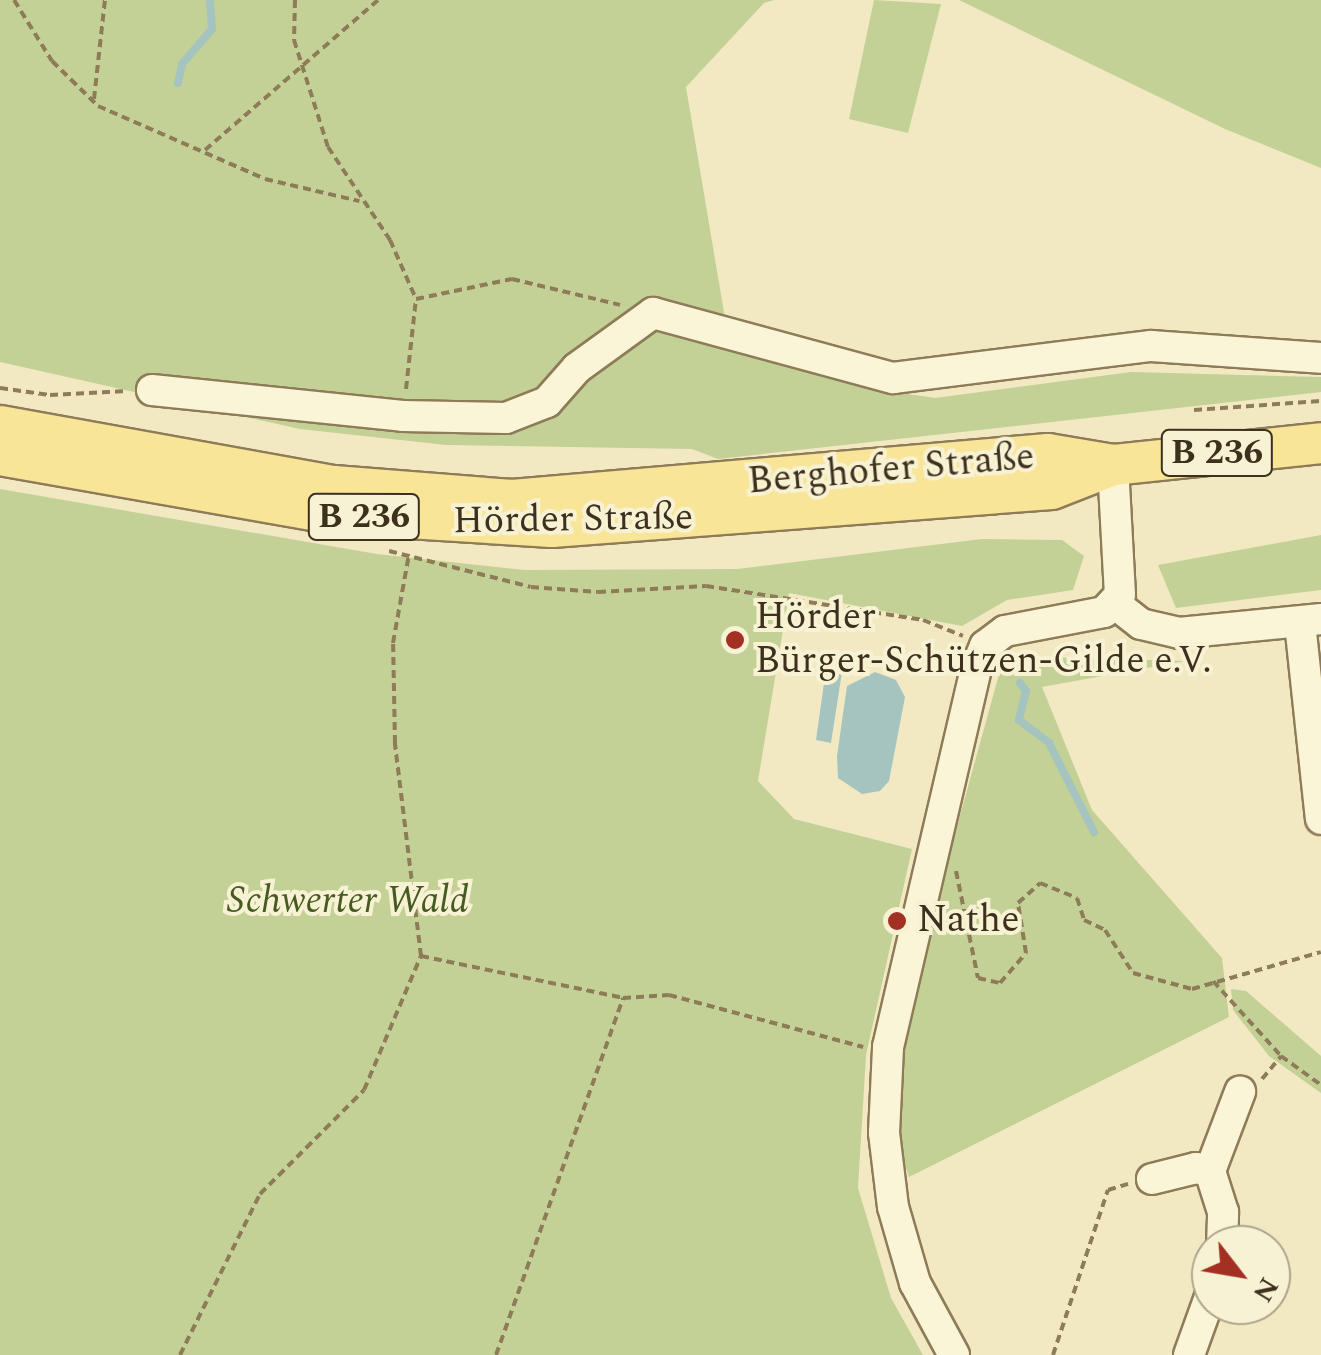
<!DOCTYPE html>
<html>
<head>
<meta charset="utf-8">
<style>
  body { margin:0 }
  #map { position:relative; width:1321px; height:1355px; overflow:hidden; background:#f2e9c3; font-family:Spectral,serif }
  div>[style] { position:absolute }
  .green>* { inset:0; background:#c3d196 }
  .water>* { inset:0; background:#a6c4bf }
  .stream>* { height:8px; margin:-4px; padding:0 4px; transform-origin:4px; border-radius:4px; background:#a6c4bf }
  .path>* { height:4px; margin-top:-2px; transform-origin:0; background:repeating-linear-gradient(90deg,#8e7b58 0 8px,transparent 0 13px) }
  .roads { filter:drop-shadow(2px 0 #8e7b58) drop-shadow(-2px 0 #8e7b58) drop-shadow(0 2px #8e7b58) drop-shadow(0 -2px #8e7b58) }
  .minor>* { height:30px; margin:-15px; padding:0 15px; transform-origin:15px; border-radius:15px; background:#fbf5d7 }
  .major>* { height:40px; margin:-20px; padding:0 20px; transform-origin:20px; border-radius:20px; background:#f8e598 }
  .dots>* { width:28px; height:28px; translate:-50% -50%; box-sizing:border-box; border:5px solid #f8f2d4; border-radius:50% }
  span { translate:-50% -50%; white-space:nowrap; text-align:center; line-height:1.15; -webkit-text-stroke:8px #f8f2d4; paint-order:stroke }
  .shield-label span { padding:2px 8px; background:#f8f2d4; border:2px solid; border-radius:8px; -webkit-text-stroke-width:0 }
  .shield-label { font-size:35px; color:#3d301d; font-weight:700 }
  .street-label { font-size:38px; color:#3d301d }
  .poi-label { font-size:38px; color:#3d301d }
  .left { translate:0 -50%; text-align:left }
  .park-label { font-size:38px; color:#465b22; font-style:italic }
  .north { position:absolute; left:1191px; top:1225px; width:100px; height:100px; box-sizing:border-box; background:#f8f2d4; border:2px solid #ada48b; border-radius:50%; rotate:121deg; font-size:28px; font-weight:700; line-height:40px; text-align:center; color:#3d301d }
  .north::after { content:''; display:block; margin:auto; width:35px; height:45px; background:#a23023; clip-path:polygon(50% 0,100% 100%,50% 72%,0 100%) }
</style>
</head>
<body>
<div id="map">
  <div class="green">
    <div style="clip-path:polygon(0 0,774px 0,764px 3px,686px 87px,730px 348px,867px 388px,935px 398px,1131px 372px,1321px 377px,1321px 392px,718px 459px,692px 449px,446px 445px,300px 429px,0 362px)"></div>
    <div style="clip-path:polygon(874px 0,941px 4px,908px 133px,849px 119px)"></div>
    <div style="clip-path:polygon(959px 0,1321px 0,1321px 168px,1225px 129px)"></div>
    <div style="clip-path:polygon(0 489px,377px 554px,525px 570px,737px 569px,982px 539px,1062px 540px,1084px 556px,1073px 590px,1007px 600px,962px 626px,789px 593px,758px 781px,794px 819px,912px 849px,866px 1055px,858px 1188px,891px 1298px,923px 1355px,0 1355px)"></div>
    <div style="clip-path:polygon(1321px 535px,1321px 590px,1176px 608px,1158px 565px)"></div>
    <div style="clip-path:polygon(1004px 656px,1185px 661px,1042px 687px,1092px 810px,1222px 958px,1229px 1017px,909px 1177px,896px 1135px,910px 997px)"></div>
    <div style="clip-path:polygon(1231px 989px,1246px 991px,1321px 1056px,1321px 1093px,1269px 1056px,1233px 1010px)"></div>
  </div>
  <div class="water">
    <div style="clip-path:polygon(834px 670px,842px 672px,831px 743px,816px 740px,825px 676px,833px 677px)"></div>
    <div style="clip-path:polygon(875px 672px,896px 680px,905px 697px,889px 781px,880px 791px,862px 794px,838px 778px,837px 756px,847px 686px)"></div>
  </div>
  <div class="stream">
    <div style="left:178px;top:83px;width:19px;rotate:-78deg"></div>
    <div style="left:182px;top:64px;width:46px;rotate:-49.4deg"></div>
    <div style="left:212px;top:29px;width:29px;rotate:-94deg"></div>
    <div style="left:1020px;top:683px;width:10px;rotate:53deg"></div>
    <div style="left:1026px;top:691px;width:30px;rotate:104deg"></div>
    <div style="left:1019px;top:720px;width:38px;rotate:37deg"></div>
    <div style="left:1049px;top:743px;width:100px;rotate:63.2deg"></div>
  </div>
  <div class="path">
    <div style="left:14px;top:0;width:72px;rotate:58.1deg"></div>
    <div style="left:52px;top:61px;width:64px;rotate:44.4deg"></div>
    <div style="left:98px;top:106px;width:182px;rotate:23.6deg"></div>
    <div style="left:265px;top:179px;width:97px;rotate:13.2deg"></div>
    <div style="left:295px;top:0;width:40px;rotate:91.4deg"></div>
    <div style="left:294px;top:40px;width:112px;rotate:72.4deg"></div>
    <div style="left:328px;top:147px;width:112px;rotate:56.3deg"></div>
    <div style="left:390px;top:240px;width:64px;rotate:66.2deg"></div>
    <div style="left:416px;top:299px;width:98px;rotate:-11.8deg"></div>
    <div style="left:512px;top:279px;width:111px;rotate:13.5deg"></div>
    <div style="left:94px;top:99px;width:100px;rotate:-83.7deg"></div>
    <div style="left:205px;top:150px;width:229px;rotate:-40.9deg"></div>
    <div style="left:0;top:388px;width:50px;rotate:8deg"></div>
    <div style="left:50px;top:395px;width:77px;rotate:-3deg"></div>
    <div style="left:406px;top:389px;width:91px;rotate:-83.7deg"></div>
    <div style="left:1194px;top:410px;width:127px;rotate:-4.1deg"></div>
    <div style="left:389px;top:551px;width:146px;rotate:14.2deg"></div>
    <div style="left:531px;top:587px;width:67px;rotate:4.3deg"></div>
    <div style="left:598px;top:592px;width:108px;rotate:-3.2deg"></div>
    <div style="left:706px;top:586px;width:220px;rotate:8.9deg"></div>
    <div style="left:923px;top:620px;width:43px;rotate:21.8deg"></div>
    <div style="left:956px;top:871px;width:109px;rotate:78.4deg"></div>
    <div style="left:978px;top:978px;width:23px;rotate:13deg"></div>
    <div style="left:1000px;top:983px;width:40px;rotate:-49deg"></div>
    <div style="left:1026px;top:953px;width:51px;rotate:-99.1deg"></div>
    <div style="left:1018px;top:903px;width:30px;rotate:-42deg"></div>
    <div style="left:1040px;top:883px;width:40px;rotate:22deg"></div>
    <div style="left:1077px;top:898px;width:23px;rotate:72deg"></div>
    <div style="left:1084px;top:920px;width:23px;rotate:25deg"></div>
    <div style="left:1105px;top:930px;width:51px;rotate:56.9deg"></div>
    <div style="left:1133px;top:973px;width:61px;rotate:15.2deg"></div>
    <div style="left:1192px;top:989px;width:134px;rotate:-16deg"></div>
    <div style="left:421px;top:956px;width:206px;rotate:11.7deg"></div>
    <div style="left:623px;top:998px;width:46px;rotate:-3.7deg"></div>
    <div style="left:669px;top:995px;width:201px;rotate:15deg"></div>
    <div style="left:1213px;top:981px;width:101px;rotate:47.8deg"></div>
    <div style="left:1281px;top:1056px;width:49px;rotate:35.9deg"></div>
    <div style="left:1262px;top:1079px;width:30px;rotate:-50deg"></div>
    <div style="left:180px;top:1355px;width:180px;rotate:-63.6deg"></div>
    <div style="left:260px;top:1194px;width:147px;rotate:-45deg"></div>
    <div style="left:364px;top:1090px;width:146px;rotate:-67deg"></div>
    <div style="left:421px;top:956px;width:215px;rotate:-97deg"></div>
    <div style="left:395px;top:743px;width:100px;rotate:-91.1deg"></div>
    <div style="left:393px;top:643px;width:90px;rotate:-79.8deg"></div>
    <div style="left:496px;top:1355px;width:379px;rotate:-70.4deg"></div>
    <div style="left:1053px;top:1355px;width:174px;rotate:-71.6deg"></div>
    <div style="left:1108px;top:1190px;width:21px;rotate:-17deg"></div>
  </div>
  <div class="roads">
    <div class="minor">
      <div style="left:152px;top:390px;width:252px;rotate:5.9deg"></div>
      <div style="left:403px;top:416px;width:103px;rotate:1.1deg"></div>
      <div style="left:506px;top:418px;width:44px;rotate:-21.3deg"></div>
      <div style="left:547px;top:402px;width:45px;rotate:-48.6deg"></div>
      <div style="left:577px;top:368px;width:94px;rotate:-35.9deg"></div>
      <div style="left:653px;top:313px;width:249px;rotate:15.2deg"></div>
      <div style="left:893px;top:378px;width:260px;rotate:-7.1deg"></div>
      <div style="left:1151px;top:346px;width:170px;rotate:4deg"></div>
      <div style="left:1114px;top:603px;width:34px;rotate:38deg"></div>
      <div style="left:1141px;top:624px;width:39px;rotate:13deg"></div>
      <div style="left:1179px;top:633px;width:143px;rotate:-5.6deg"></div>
      <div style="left:1300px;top:623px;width:197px;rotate:83.9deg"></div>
      <div style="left:1152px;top:1179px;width:45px;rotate:-14deg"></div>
      <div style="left:1196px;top:1168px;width:14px;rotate:12deg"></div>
      <div style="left:1222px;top:1245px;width:33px;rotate:-88deg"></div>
      <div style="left:1223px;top:1212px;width:43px;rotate:-107.6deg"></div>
      <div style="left:1210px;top:1171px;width:85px;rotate:-69.2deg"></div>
      <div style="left:954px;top:1355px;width:82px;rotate:-118.4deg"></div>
      <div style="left:915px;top:1283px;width:79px;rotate:-106.1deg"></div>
      <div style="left:893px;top:1207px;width:75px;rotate:-96.9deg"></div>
      <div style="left:884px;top:1133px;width:86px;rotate:-87.3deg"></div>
      <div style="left:888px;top:1047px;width:392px;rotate:-76.9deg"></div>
      <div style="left:977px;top:665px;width:21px;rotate:-67deg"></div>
      <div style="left:985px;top:646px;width:25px;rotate:-37deg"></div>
      <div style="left:1005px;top:631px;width:101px;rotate:-10.9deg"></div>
      <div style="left:1104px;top:612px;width:23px;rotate:-47deg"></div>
      <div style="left:1120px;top:595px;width:130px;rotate:-93.1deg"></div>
      <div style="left:1189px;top:1355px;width:65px;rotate:-70.2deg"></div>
    </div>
    <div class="major">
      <div style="left:0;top:426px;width:339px;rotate:10.2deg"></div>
      <div style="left:334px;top:486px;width:179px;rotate:4.5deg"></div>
      <div style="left:512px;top:500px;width:538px;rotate:-4.91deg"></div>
      <div style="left:1048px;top:454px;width:66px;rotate:9.6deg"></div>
      <div style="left:0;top:455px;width:333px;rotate:10deg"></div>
      <div style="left:328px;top:513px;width:224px;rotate:3.6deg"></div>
      <div style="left:552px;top:527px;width:501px;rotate:-4.35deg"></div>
      <div style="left:1052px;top:489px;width:66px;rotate:-21.5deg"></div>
      <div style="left:1113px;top:465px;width:209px;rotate:-6deg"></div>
    </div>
  </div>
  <div class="dots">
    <div style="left:735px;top:640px;background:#a23023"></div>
    <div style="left:897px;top:921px;background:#a23023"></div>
  </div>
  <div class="shield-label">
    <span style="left:1217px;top:453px">B 236</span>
    <span style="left:364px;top:517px">B 236</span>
  </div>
  <div class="street-label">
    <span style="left:891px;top:470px;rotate:-5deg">Berghofer Straße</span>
    <span style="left:573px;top:520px;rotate:-1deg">Hörder Straße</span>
  </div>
  <div class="poi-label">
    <span class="left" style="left:755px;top:640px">Hörder<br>Bürger-Schützen-Gilde e.V.</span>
    <span class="left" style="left:917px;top:921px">Nathe</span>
  </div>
  <div class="park-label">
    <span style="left:348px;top:902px">Schwerter Wald</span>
  </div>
  <div class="north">N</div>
</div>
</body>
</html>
